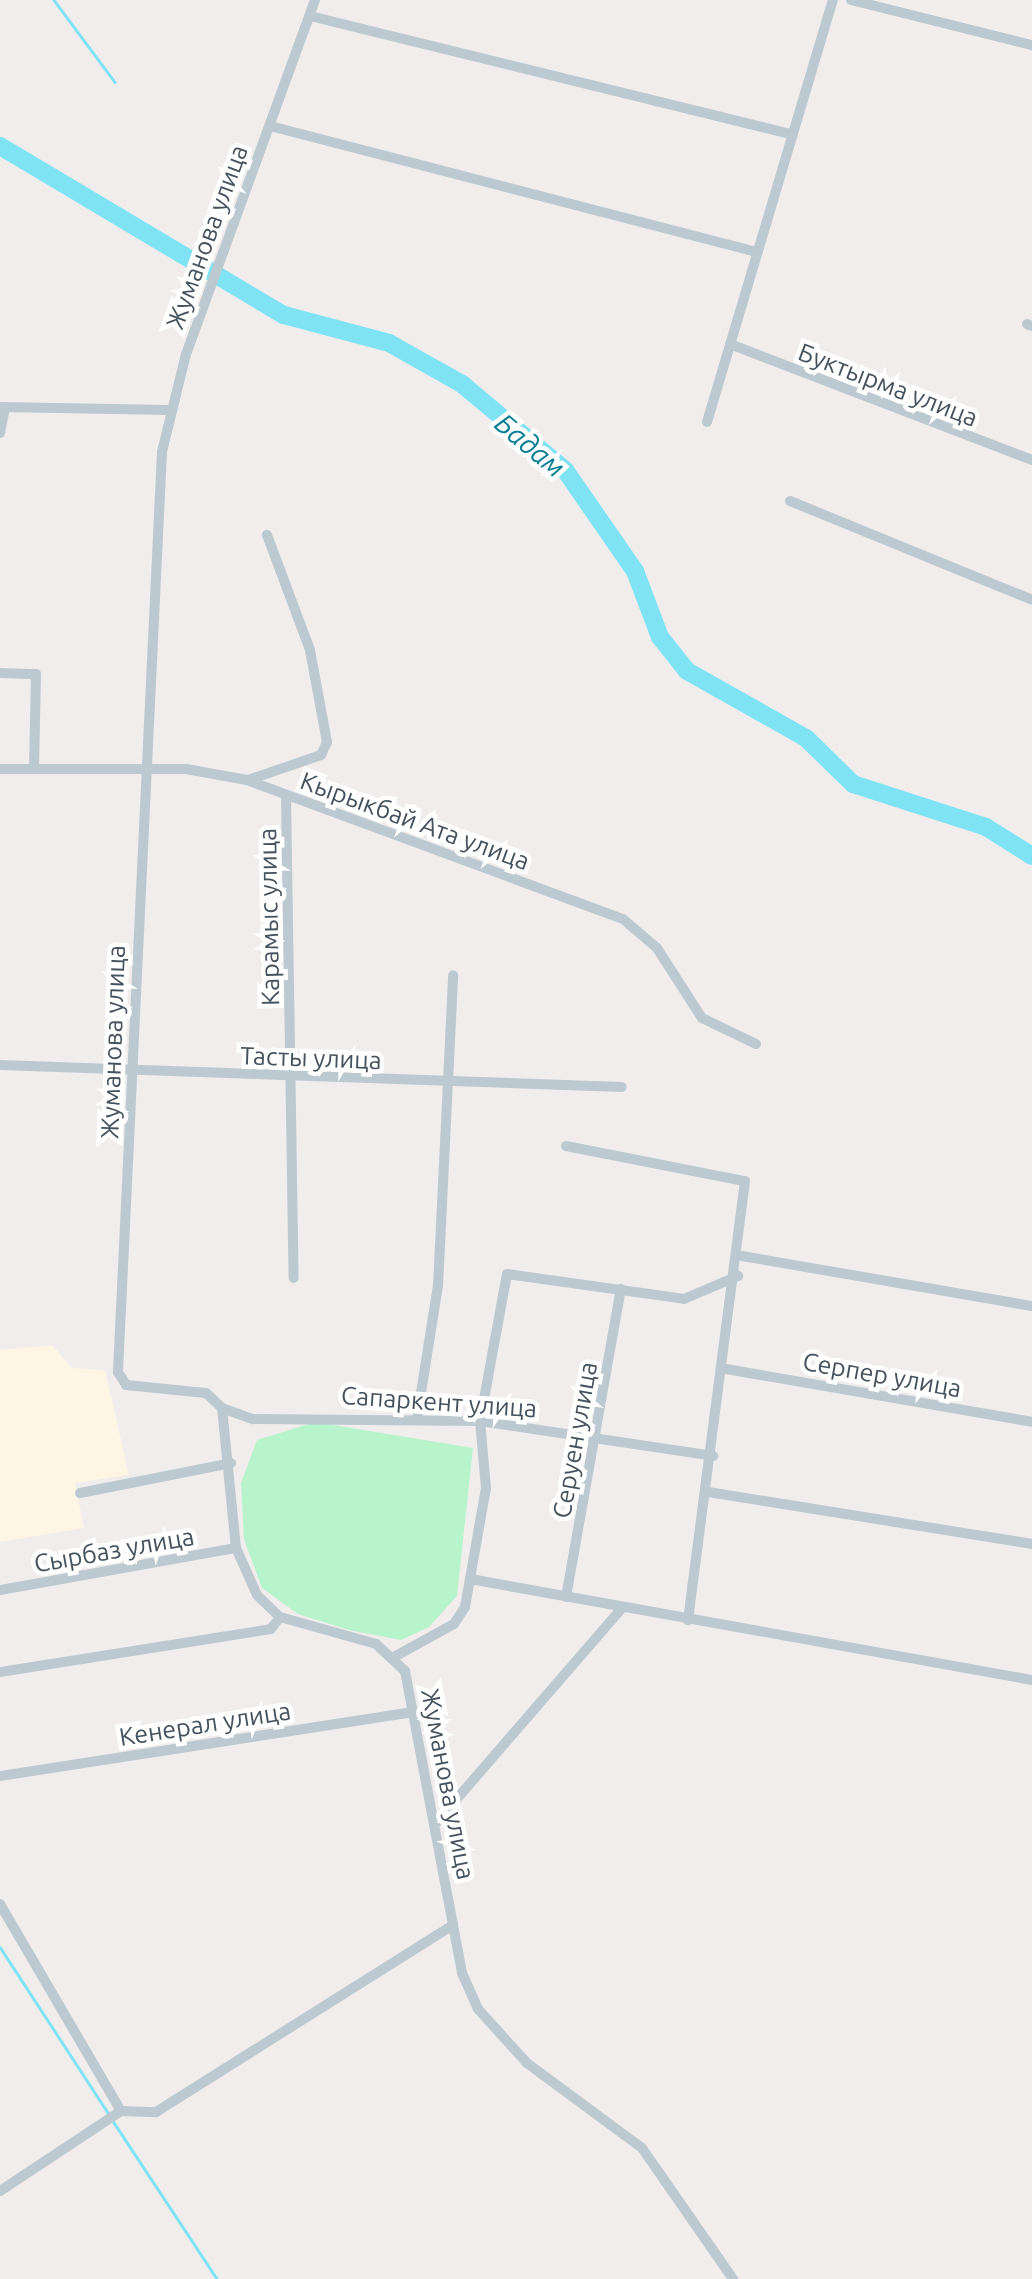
<!DOCTYPE html>
<html>
<head>
<meta charset="utf-8">
<style>
  body { margin:0 }
  #map { position:relative; width:1032px; height:2279px; overflow:hidden; background:#f1eded; font-family:Ubuntu,sans-serif }
  div>[style] { position:absolute }
  .commercial>* { inset:0; background:#fef5e4 }
  .green>* { inset:0; background:#b7f3cb }
  .stream>* { height:2.5px; margin:-1.25px; padding:0 1.25px; transform-origin:1.25px; border-radius:1.25px; background:#7fe3f4 }
  .river>* { height:18px; margin:-9px; padding:0 9px; transform-origin:9px; border-radius:9px; background:#7fe3f4 }
  .minor>* { height:10px; margin:-5px; padding:0 5px; transform-origin:5px; border-radius:5px; background:#bcc9d1 }
  span { translate:-50% -50%; white-space:nowrap; text-align:center; line-height:1.15; -webkit-text-stroke:9px #fff; paint-order:stroke }
  .street-label { font-size:25px; color:#44525d }
  .water-label { font-size:28px; color:#037d93; font-style:italic }
</style>
</head>
<body>
<div id="map">
  <div class="commercial">
    <div style="clip-path:polygon(52px 1345px,72px 1368px,105px 1370px,129px 1475px,75px 1483px,84px 1528px,0 1542px,0 1350px)"></div>
  </div>
  <div class="green">
    <div style="clip-path:polygon(315px 1422px,473px 1448px,457px 1596px,429px 1627px,401px 1640px,349px 1630px,298px 1614px,262px 1588px,244px 1539px,241px 1483px,257px 1440px)"></div>
  </div>
  <div class="stream">
    <div style="left:54px;top:0;width:102px;rotate:53.4deg"></div>
    <div style="left:0;top:1947px;width:199px;rotate:56.9deg"></div>
    <div style="left:113px;top:2121px;width:189px;rotate:56.6deg"></div>
  </div>
  <div class="river">
    <div style="left:0;top:146px;width:330px;rotate:30.8deg"></div>
    <div style="left:284px;top:315px;width:109px;rotate:14.9deg"></div>
    <div style="left:389px;top:343px;width:84px;rotate:29.3deg"></div>
    <div style="left:462px;top:384px;width:134px;rotate:39.9deg"></div>
    <div style="left:565px;top:470px;width:123px;rotate:55.3deg"></div>
    <div style="left:635px;top:571px;width:71px;rotate:69.3deg"></div>
    <div style="left:660px;top:637px;width:43px;rotate:51.5deg"></div>
    <div style="left:687px;top:671px;width:137px;rotate:29.4deg"></div>
    <div style="left:806px;top:738px;width:66px;rotate:44.4deg"></div>
    <div style="left:853px;top:784px;width:140px;rotate:17.9deg"></div>
    <div style="left:986px;top:827px;width:54px;rotate:32.2deg"></div>
  </div>
  <div class="minor">
    <div style="left:315px;top:0;width:377px;rotate:110deg"></div>
    <div style="left:186px;top:354px;width:101px;rotate:103.8deg"></div>
    <div style="left:162px;top:452px;width:921px;rotate:92.74deg"></div>
    <div style="left:118px;top:1372px;width:15px;rotate:58deg"></div>
    <div style="left:126px;top:1385px;width:80px;rotate:5.7deg"></div>
    <div style="left:206px;top:1393px;width:22px;rotate:43deg"></div>
    <div style="left:222px;top:1408px;width:141px;rotate:84.3deg"></div>
    <div style="left:236px;top:1548px;width:51px;rotate:65.9deg"></div>
    <div style="left:257px;top:1595px;width:32px;rotate:44deg"></div>
    <div style="left:280px;top:1617px;width:100px;rotate:15.7deg"></div>
    <div style="left:376px;top:1644px;width:40px;rotate:43deg"></div>
    <div style="left:405px;top:1671px;width:307px;rotate:79.3deg"></div>
    <div style="left:462px;top:1973px;width:39px;rotate:66deg"></div>
    <div style="left:478px;top:2009px;width:73px;rotate:47.8deg"></div>
    <div style="left:527px;top:2063px;width:143px;rotate:36.5deg"></div>
    <div style="left:642px;top:2148px;width:160px;rotate:55.2deg"></div>
    <div style="left:851px;top:0;width:187px;rotate:14deg"></div>
    <div style="left:310px;top:16px;width:497px;rotate:13.8deg"></div>
    <div style="left:270px;top:126px;width:503px;rotate:14.51deg"></div>
    <div style="left:1027px;top:324px;width:5px;rotate:22deg"></div>
    <div style="left:730px;top:344px;width:324px;rotate:21deg"></div>
    <div style="left:0;top:407px;width:169px;rotate:1deg"></div>
    <div style="left:707px;top:422px;width:440px;rotate:-73.4deg"></div>
    <div style="left:0;top:433px;width:26px;rotate:-79deg"></div>
    <div style="left:790px;top:501px;width:261px;rotate:22.2deg"></div>
    <div style="left:0;top:673px;width:36px;rotate:2deg"></div>
    <div style="left:36px;top:674px;width:94px;rotate:91.2deg"></div>
    <div style="left:0;top:769px;width:186px"></div>
    <div style="left:186px;top:769px;width:62px;rotate:10.2deg"></div>
    <div style="left:247px;top:780px;width:401px;rotate:20.3deg"></div>
    <div style="left:623px;top:919px;width:45px;rotate:40.5deg"></div>
    <div style="left:657px;top:948px;width:83px;rotate:57.3deg"></div>
    <div style="left:702px;top:1018px;width:60px;rotate:25.7deg"></div>
    <div style="left:248px;top:780px;width:77px;rotate:-18.9deg"></div>
    <div style="left:321px;top:755px;width:14px;rotate:-65deg"></div>
    <div style="left:327px;top:742px;width:94px;rotate:-100.5deg"></div>
    <div style="left:310px;top:650px;width:123px;rotate:-110.5deg"></div>
    <div style="left:286px;top:795px;width:483px;rotate:89.1deg"></div>
    <div style="left:0;top:1065px;width:622px;rotate:2.03deg"></div>
    <div style="left:566px;top:1146px;width:182px;rotate:11.1deg"></div>
    <div style="left:745px;top:1181px;width:443px;rotate:97.4deg"></div>
    <div style="left:742px;top:1256px;width:294px;rotate:9.8deg"></div>
    <div style="left:726px;top:1369px;width:311px;rotate:9.8deg"></div>
    <div style="left:222px;top:1408px;width:33px;rotate:20deg"></div>
    <div style="left:253px;top:1419px;width:227px;rotate:0.5deg"></div>
    <div style="left:480px;top:1421px;width:236px;rotate:8.5deg"></div>
    <div style="left:417px;top:1418px;width:134px;rotate:-81deg"></div>
    <div style="left:438px;top:1286px;width:311px;rotate:-87.2deg"></div>
    <div style="left:708px;top:1492px;width:328px;rotate:9.1deg"></div>
    <div style="left:80px;top:1493px;width:154px;rotate:-11.2deg"></div>
    <div style="left:470px;top:1579px;width:571px;rotate:10.19deg"></div>
    <div style="left:0;top:1590px;width:240px;rotate:-10.1deg"></div>
    <div style="left:566px;top:1597px;width:313px;rotate:-79.9deg"></div>
    <div style="left:394px;top:1657px;width:68px;rotate:-28.8deg"></div>
    <div style="left:454px;top:1624px;width:20px;rotate:-57deg"></div>
    <div style="left:465px;top:1607px;width:121px;rotate:-80deg"></div>
    <div style="left:486px;top:1488px;width:67px;rotate:-95.1deg"></div>
    <div style="left:480px;top:1421px;width:149px;rotate:-79.6deg"></div>
    <div style="left:507px;top:1274px;width:179px;rotate:8deg"></div>
    <div style="left:684px;top:1299px;width:59px;rotate:-23.1deg"></div>
    <div style="left:0;top:1672px;width:274px;rotate:-9deg"></div>
    <div style="left:271px;top:1629px;width:15px;rotate:-53deg"></div>
    <div style="left:0;top:1776px;width:420px;rotate:-8.8deg"></div>
    <div style="left:435px;top:1824px;width:286px;rotate:-49.1deg"></div>
    <div style="left:0;top:1904px;width:240px;rotate:59.7deg"></div>
    <div style="left:0;top:2191px;width:145px;rotate:-33.5deg"></div>
    <div style="left:121px;top:2111px;width:35px;rotate:2deg"></div>
    <div style="left:156px;top:2112px;width:351px;rotate:-32.2deg"></div>
  </div>
  <div class="street-label">
    <span style="left:207px;top:237px;rotate:-70deg">Жуманова улица</span>
    <span style="left:888px;top:385px;rotate:21deg">Буктырма улица</span>
    <span style="left:415px;top:821px;rotate:20deg">Кырыкбай Ата улица</span>
    <span style="left:269px;top:917px;rotate:-91deg">Карамыс улица</span>
    <span style="left:113px;top:1042px;rotate:-88deg">Жуманова улица</span>
    <span style="left:311px;top:1058px;rotate:2deg">Тасты улица</span>
    <span style="left:882px;top:1375px;rotate:10deg">Серпер улица</span>
    <span style="left:439px;top:1402px;rotate:4deg">Сапаркент улица</span>
    <span style="left:575px;top:1440px;rotate:-80deg">Серуен улица</span>
    <span style="left:114px;top:1550px;rotate:-10deg">Сырбаз улица</span>
    <span style="left:205px;top:1724px;rotate:-9deg">Кенерал улица</span>
    <span style="left:448px;top:1784px;rotate:79deg">Жуманова улица</span>
  </div>
  <div class="water-label">
    <span style="left:530px;top:445px;rotate:40deg">Бадам</span>
  </div>
</div>
</body>
</html>
